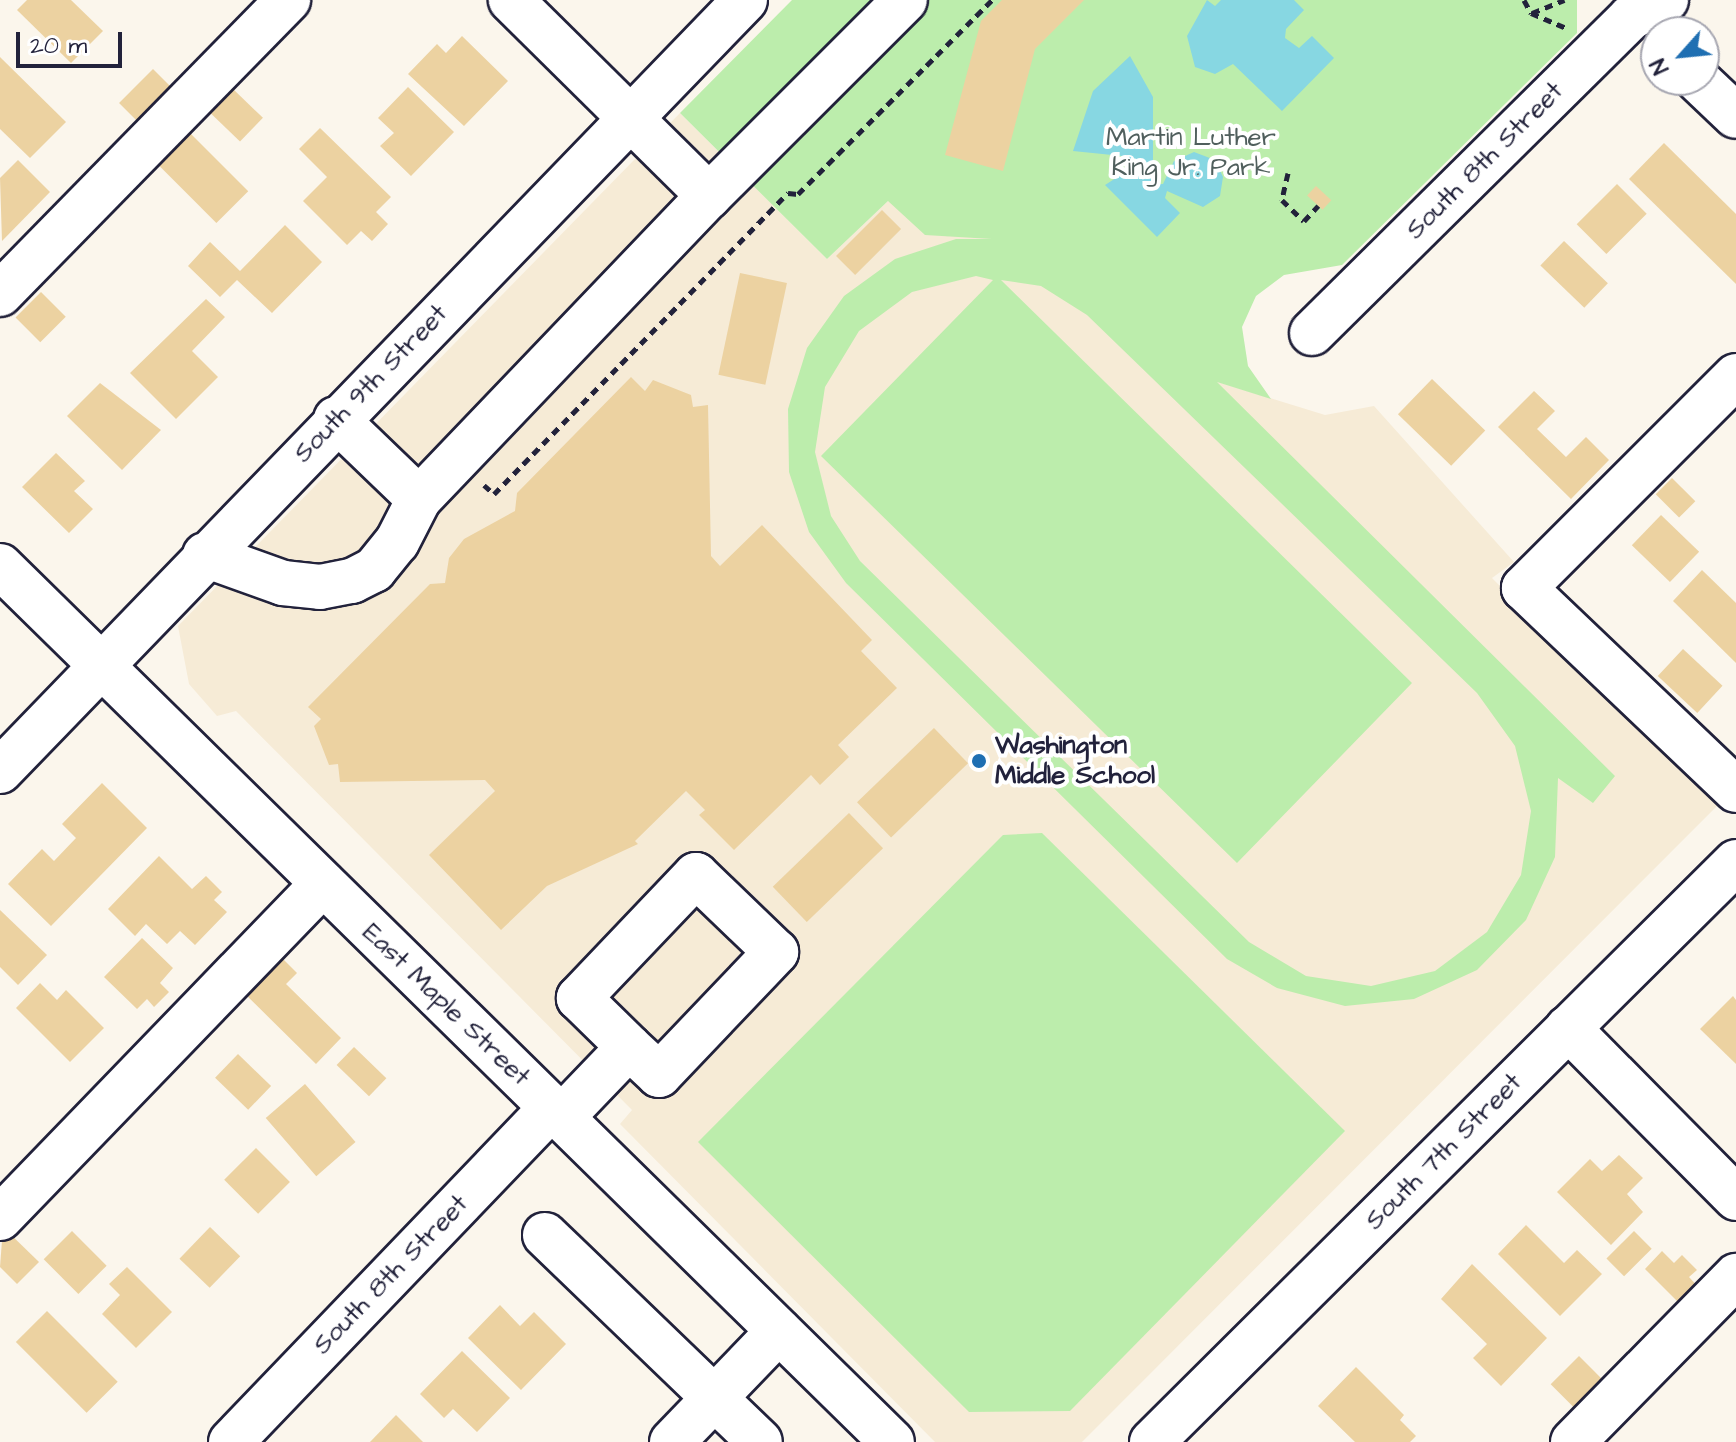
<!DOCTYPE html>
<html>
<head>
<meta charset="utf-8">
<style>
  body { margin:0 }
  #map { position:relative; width:1736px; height:1442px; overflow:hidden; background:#fbf6ec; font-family:"Architects Daughter",sans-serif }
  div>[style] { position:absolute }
  .built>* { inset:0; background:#f6ebd6 }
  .green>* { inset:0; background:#bcedac }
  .water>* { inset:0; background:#87d7e2 }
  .building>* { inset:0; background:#ecd2a1; transform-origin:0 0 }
  .path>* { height:5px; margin-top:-2.5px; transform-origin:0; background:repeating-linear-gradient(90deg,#22223b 0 8px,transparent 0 14px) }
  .roads { filter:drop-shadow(2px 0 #22223b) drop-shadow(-2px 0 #22223b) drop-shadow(0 2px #22223b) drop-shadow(0 -2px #22223b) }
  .minor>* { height:44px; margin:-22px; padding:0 22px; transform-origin:22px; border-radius:22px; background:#fff }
  .dots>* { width:22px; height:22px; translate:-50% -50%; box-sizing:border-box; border:4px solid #fff; border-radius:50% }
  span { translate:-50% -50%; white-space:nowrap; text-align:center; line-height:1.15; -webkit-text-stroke:8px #fff; paint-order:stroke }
  .park-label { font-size:26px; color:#505f5d }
  .street-label { font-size:26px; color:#22223b }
  .poi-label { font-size:26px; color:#22223b; font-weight:700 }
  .left { translate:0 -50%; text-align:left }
  .north { position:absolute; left:1640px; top:16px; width:80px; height:80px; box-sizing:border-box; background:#fff; border:2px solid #a7a7b1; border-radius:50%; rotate:243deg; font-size:22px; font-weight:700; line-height:32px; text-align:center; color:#22223b }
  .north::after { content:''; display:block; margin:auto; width:28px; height:36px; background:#1f6fb2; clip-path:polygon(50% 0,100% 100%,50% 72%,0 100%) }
  .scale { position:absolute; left:16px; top:32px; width:106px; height:36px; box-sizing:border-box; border:4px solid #22223b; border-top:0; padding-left:10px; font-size:24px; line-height:28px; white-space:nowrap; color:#22223b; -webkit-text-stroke:6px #fff; paint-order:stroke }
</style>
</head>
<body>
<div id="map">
  <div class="built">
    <div style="clip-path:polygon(680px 113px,827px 259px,888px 201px,1019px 240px,1215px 381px,1325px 415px,1374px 406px,1514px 562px,1492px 578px,1718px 805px,1082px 1442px,935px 1442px,620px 1124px,632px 1110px,236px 711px,217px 716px,189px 684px,178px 626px)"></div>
  </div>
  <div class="green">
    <div style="clip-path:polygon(evenodd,792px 0,1577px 0,1577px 33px,1342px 265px,1284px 275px,1256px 296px,1242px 327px,1248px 366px,1271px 399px,1217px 382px,1615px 776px,1593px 803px,1558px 778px,1555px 857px,1526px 920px,1477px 970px,1414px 999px,1345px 1006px,1277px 988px,1227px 959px,846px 583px,809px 532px,789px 472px,788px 409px,807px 348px,844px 296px,895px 259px,956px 239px,992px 239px,925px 235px,888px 201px,827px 259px,680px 113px,792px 0,976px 276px,993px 280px,821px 456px,1237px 863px,1412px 683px,1001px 280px,1041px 286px,1087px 315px,1477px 693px,1515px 746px,1531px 811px,1521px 875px,1487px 932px,1435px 971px,1371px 986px,1306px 976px,1249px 942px,860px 561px,831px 516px,815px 452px,825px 387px,859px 331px,912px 292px,976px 276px)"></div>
    <div style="clip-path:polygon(1042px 833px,1345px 1131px,1070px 1411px,969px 1412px,698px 1142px,1003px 835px)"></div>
  </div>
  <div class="water">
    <div style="clip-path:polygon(1207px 0,1215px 6px,1221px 0,1294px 0,1304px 10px,1286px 29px,1285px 38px,1299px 48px,1312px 36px,1334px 58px,1282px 111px,1233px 64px,1215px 74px,1195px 67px,1187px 36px)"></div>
    <div style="clip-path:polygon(1130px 56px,1153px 97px,1153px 184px,1163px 184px,1174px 161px,1194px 152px,1215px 160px,1223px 177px,1220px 196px,1203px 207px,1167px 191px,1165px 198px,1180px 213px,1157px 237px,1105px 185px,1127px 171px,1122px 156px,1073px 151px,1093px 91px)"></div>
  </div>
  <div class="building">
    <div style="clip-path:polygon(27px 0,71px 0,103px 31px,71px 63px,17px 10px)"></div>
    <div style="clip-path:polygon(1002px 0,1084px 0,1035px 49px,1003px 171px,945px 155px,981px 21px)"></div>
    <div style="clip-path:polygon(462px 36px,508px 81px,464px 126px,408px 74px,437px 44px,446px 53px)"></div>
    <div style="clip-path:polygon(0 57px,66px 122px,30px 158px,0 129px)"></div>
    <div style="left:153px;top:69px;width:34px;height:48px;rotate:45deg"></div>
    <div style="clip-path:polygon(408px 87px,454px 132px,411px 176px,380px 146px,394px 133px,378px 118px)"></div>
    <div style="left:232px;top:88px;width:43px;height:33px;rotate:44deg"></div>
    <div style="clip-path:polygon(320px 128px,391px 197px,376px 212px,388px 224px,372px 241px,361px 231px,347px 245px,303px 201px,327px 177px,299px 149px)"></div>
    <div style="left:186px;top:129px;width:88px;height:45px;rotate:45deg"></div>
    <div style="clip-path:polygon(1664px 143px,1736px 214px,1736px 284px,1629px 179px)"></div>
    <div style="clip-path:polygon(18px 160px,50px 192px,2px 241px,0 178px)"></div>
    <div style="left:1617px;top:184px;width:42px;height:57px;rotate:45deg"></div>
    <div style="left:1316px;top:186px;width:21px;height:13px;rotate:43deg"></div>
    <div style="left:882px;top:210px;width:27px;height:65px;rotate:45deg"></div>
    <div style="clip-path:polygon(285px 225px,322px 262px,272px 313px,237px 280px,220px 297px,188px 266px,210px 242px,240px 271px)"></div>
    <div style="left:1564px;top:241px;width:61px;height:34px;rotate:44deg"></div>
    <div style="left:740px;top:273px;width:48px;height:104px;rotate:12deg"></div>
    <div style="left:41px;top:292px;width:35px;height:36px;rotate:45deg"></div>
    <div style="clip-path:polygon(206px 299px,225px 317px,192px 351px,218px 377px,176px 419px,130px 373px)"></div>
    <div style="clip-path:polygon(631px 377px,645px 391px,653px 380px,691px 395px,693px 407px,708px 405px,711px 556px,720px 566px,762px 525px,872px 640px,861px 651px,897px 688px,838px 745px,849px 757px,820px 785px,811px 775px,734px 850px,699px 815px,705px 810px,686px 791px,635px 841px,638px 844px,547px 886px,501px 930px,429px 855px,495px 791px,485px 780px,340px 782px,338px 764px,329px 765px,314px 726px,321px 719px,308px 707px,430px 584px,445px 583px,449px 558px,464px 539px,515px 511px,517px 493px)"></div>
    <div style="left:1432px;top:379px;width:74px;height:49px;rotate:44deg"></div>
    <div style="clip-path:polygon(100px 383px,161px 430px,122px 470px,67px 416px)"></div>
    <div style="clip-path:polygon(1534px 391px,1555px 411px,1537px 429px,1566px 457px,1586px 437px,1609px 460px,1571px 499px,1498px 427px)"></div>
    <div style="clip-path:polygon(56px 453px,85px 481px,74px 491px,93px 509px,69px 533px,22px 487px)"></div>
    <div style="left:1672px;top:478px;width:33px;height:23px;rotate:45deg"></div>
    <div style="left:1661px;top:515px;width:53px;height:42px;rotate:44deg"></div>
    <div style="clip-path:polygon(1702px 570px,1736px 603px,1736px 663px,1673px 601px)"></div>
    <div style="left:1683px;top:649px;width:54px;height:37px;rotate:43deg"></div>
    <div style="left:934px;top:728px;width:49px;height:107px;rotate:46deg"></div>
    <div style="clip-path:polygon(102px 783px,147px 828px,51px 926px,8px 884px,42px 849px,54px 861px,76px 838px,62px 824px)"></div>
    <div style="left:849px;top:813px;width:49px;height:106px;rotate:46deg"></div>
    <div style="clip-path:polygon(159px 856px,192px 889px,206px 876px,222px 892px,214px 900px,227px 912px,195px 945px,180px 931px,167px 944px,146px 924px,135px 936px,108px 909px)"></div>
    <div style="clip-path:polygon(0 910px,47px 955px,18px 985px,0 967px)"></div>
    <div style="clip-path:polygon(142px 938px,173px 968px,160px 983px,169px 992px,154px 1007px,147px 999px,137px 1009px,104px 977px)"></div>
    <div style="clip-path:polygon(279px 955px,297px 973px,286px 984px,341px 1038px,316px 1064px,243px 992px)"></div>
    <div style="clip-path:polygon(40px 983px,57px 1000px,66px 990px,104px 1028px,70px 1062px,16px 1008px)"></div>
    <div style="clip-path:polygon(1733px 996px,1736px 1000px,1736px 1064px,1700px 1029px)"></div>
    <div style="left:354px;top:1047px;width:45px;height:25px;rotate:44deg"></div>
    <div style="left:238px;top:1054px;width:46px;height:33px;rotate:44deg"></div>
    <div style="left:305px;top:1084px;width:77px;height:52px;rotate:49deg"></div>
    <div style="left:256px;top:1148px;width:48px;height:45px;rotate:45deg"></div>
    <div style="clip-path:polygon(1619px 1155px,1643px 1178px,1627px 1194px,1643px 1212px,1611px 1245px,1557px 1192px,1590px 1159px,1602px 1171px)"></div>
    <div style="clip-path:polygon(1526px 1225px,1564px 1263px,1577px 1250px,1602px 1274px,1560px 1316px,1498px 1254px)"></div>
    <div style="clip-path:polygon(3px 1227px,39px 1262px,17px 1284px,0 1267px)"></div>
    <div style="left:210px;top:1227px;width:42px;height:44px;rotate:44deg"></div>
    <div style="left:72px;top:1231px;width:49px;height:40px;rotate:45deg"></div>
    <div style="left:1634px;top:1231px;width:25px;height:39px;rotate:45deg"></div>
    <div style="clip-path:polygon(1662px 1251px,1674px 1263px,1682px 1255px,1697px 1270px,1689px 1277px,1702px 1291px,1684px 1308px,1645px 1269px)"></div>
    <div style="clip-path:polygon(1472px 1264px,1547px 1338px,1501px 1386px,1473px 1358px,1487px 1344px,1441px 1299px)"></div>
    <div style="clip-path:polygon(127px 1267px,172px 1312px,136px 1348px,102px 1314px,120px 1295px,109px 1284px)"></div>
    <div style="clip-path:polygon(500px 1305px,520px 1326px,534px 1312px,566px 1344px,521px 1390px,468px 1338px)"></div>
    <div style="left:47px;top:1311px;width:100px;height:44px;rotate:45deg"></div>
    <div style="clip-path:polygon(462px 1351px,510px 1398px,477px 1432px,453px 1409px,444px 1418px,420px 1394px)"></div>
    <div style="left:1579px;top:1356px;width:48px;height:40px;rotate:45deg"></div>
    <div style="clip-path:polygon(1356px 1367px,1404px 1415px,1400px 1420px,1416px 1436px,1410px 1442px,1355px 1442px,1318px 1406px)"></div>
    <div style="clip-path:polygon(396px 1415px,423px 1442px,370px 1442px)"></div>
  </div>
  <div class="path">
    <div style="left:1524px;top:0;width:15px;rotate:62deg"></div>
    <div style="left:1531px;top:13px;width:38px;rotate:23deg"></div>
    <div style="left:1532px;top:13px;width:35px;rotate:-22deg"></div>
    <div style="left:1288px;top:173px;width:28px;rotate:103deg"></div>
    <div style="left:1282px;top:200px;width:30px;rotate:44deg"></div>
    <div style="left:1304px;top:221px;width:21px;rotate:-47deg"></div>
    <div style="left:484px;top:485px;width:13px;rotate:42deg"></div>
    <div style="left:494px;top:494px;width:421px;rotate:-45.7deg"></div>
    <div style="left:788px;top:193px;width:10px;rotate:6deg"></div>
    <div style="left:798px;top:194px;width:274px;rotate:-45deg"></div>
  </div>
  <div class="roads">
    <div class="minor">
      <div style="left:1698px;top:80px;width:52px;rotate:43.5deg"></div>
      <div style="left:709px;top:196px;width:277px;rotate:-45deg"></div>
      <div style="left:0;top:294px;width:412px;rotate:-45.6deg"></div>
      <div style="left:1312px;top:333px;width:449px;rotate:-44.7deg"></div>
      <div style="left:1631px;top:17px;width:39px;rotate:-26deg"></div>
      <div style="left:1736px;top:376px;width:300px;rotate:135deg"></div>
      <div style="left:1524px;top:588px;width:293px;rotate:43.6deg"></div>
      <div style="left:336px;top:419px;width:115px;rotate:43.9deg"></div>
      <div style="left:419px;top:499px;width:419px;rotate:-46.3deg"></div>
      <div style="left:709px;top:196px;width:279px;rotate:-135.3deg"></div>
      <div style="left:205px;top:555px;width:83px;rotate:19.7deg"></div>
      <div style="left:283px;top:583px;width:37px;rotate:6deg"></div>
      <div style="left:320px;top:587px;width:33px;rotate:-11deg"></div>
      <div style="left:352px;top:581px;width:25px;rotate:-27deg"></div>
      <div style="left:374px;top:570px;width:36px;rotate:-51deg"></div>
      <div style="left:397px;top:542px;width:48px;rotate:-62.9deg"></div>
      <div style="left:0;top:566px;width:1250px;rotate:44.48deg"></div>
      <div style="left:0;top:771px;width:1072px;rotate:-45.98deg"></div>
      <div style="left:1568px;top:1028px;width:239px;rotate:45.3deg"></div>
      <div style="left:561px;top:1118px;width:98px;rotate:-46.2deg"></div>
      <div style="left:629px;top:1047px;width:41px;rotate:43deg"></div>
      <div style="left:659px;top:1075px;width:170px;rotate:-46.4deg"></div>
      <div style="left:776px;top:952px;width:111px;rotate:-136.1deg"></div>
      <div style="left:696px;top:875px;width:170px;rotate:133.6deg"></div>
      <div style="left:579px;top:998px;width:70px;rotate:44.4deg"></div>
      <div style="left:0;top:1218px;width:465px;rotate:-46deg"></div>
      <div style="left:545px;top:1235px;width:298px;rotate:43.9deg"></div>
      <div style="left:231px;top:1442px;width:463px;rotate:-46.2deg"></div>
      <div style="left:672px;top:1442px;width:154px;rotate:-46.1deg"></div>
      <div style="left:1152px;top:1442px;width:823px;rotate:-44.8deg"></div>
      <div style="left:1573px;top:1442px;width:233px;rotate:-45.5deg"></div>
    </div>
  </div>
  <div class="dots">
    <div style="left:979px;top:761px;background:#1f6fb2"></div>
  </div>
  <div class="park-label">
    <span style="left:1191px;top:153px">Martin Luther<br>King Jr. Park</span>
  </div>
  <div class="street-label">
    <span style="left:1485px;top:161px;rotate:-45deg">South 8th Street</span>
    <span style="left:371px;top:384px;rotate:-46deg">South 9th Street</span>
    <span style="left:446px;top:1005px;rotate:44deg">East Maple Street</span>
    <span style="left:1444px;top:1152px;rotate:-45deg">South 7th Street</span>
    <span style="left:391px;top:1275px;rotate:-46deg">South 8th Street</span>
  </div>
  <div class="poi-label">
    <span class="left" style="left:995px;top:761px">Washington<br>Middle School</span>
  </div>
  <div class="north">N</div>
  <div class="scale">20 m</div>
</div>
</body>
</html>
